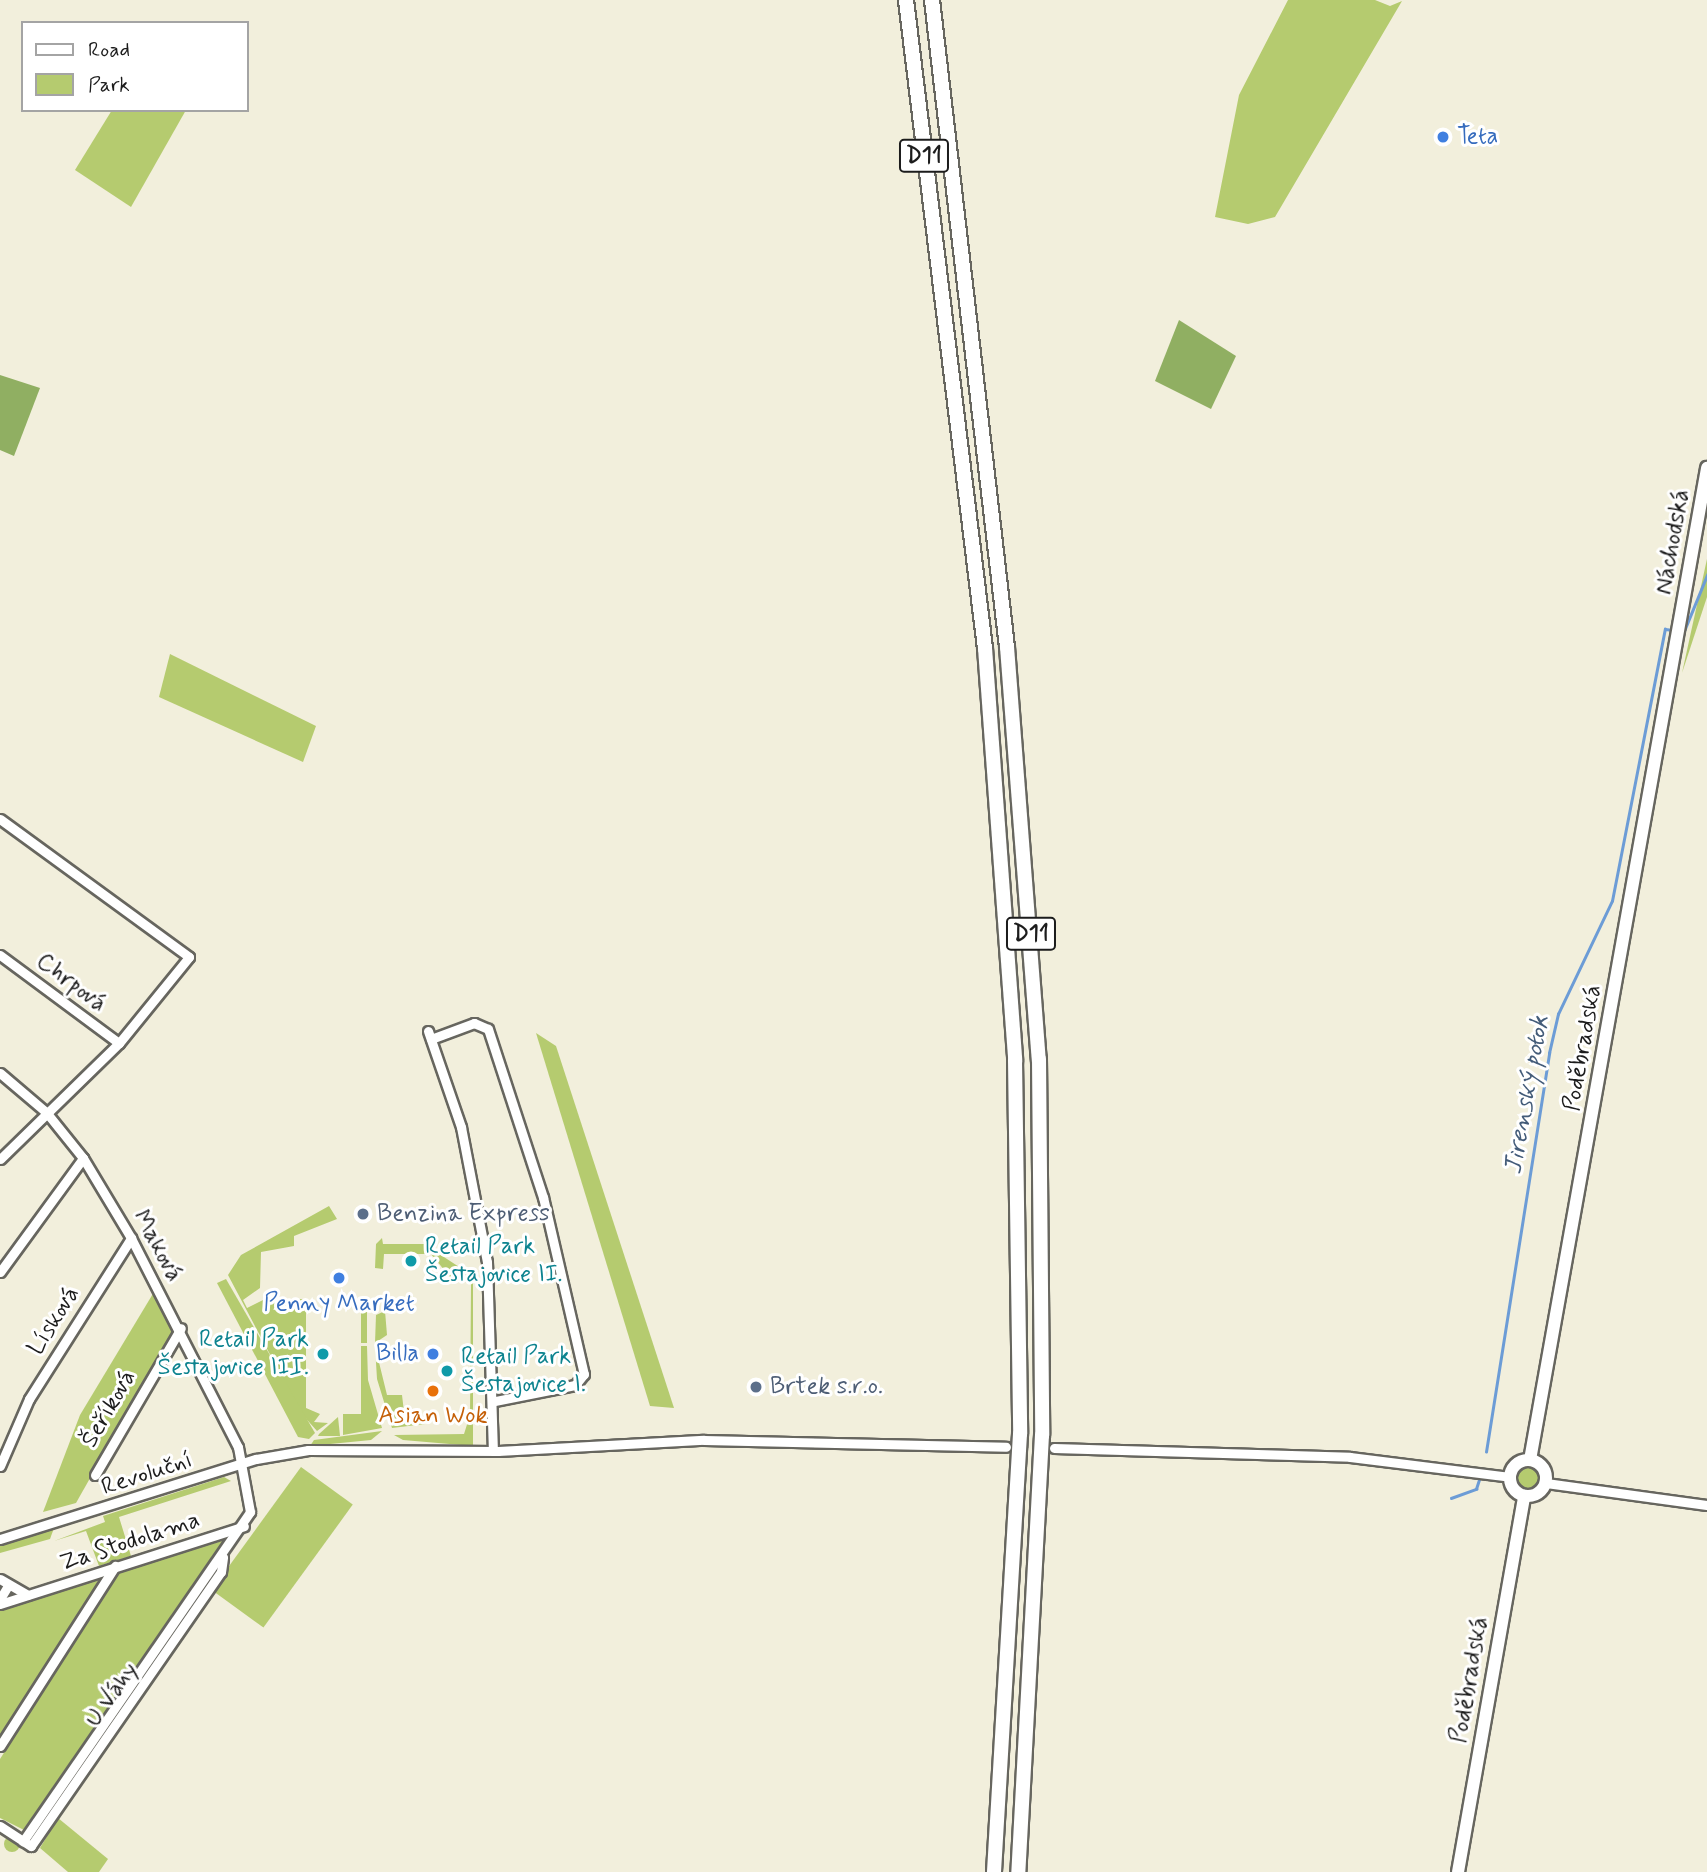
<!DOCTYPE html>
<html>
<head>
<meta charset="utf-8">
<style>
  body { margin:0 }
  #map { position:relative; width:1707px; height:1872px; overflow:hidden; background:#f2efdc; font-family:Mynerve,sans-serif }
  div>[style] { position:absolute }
  .green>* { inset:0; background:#b5cb6f; transform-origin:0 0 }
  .round { border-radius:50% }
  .forest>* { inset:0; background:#90af62 }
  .stream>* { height:2.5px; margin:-1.25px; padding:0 1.25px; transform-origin:1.25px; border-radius:1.25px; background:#6c9cd6 }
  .minor-tunnel>* { height:9px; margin-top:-4.5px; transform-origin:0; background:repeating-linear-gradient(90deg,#d2cfbf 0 9px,transparent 0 13.5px) }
  .roads { filter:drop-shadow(2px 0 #67665f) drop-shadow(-2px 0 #67665f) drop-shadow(0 2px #67665f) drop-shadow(0 -2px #67665f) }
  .minor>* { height:9px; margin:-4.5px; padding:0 4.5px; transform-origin:4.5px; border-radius:4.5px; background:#fff }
  .major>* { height:12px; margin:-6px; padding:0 6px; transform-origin:6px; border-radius:6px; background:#fff }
  .major>.ring { margin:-6px; padding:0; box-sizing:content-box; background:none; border:12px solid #fff; border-radius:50% }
  .highway>* { height:14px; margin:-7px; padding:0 7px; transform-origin:7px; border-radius:7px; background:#fff }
  .dots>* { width:19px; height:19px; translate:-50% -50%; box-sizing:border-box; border:4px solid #fff; border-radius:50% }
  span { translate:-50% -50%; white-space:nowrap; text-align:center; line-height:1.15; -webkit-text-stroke:6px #fff; paint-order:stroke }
  .shield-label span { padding:2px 5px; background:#fff; border:2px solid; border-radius:5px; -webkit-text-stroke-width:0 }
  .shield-label { font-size:23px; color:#1c1c1c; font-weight:700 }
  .shop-label { font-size:24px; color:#366cbe }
  .left { translate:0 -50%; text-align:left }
  .right { translate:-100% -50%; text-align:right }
  .street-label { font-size:24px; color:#1c1c1c }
  .service-label { font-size:24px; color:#4e5e75 }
  .culture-label { font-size:24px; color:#0d838f }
  .food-label { font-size:24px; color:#c56008 }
  .water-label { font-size:26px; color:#445c79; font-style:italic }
  .legend { position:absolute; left:21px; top:21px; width:228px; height:91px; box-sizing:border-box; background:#fff; border:2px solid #a4a4a4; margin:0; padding:9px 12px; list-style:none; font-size:21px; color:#1c1c1c }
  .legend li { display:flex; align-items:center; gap:14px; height:35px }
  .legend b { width:35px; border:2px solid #a4a4a4 }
</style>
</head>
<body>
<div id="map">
  <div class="green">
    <div style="clip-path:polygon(1288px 0,1375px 0,1390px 6px,1402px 1px,1275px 217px,1248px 224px,1215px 217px,1239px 95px)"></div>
    <div style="clip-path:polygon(112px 110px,186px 110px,131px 207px,75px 170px)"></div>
    <div style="clip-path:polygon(1707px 559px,1707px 597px,1682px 673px)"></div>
    <div style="clip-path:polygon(170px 654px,316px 726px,303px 762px,159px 697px)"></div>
    <div style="clip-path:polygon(536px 1033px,556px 1046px,674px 1408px,650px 1406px)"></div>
    <div style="clip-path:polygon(329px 1206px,337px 1219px,294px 1236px,294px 1246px,261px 1252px,260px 1288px,243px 1300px,247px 1308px,265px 1299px,306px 1299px,306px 1408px,320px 1414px,314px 1422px,328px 1423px,317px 1431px,301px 1413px,228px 1275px,241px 1255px)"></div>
    <div style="clip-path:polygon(382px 1238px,383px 1244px,424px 1244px,473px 1276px,473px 1446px,403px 1440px,394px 1435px,464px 1434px,470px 1415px,471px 1284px,450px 1277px,431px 1254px,384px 1254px,383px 1269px,375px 1268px,376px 1244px)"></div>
    <div style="clip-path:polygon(226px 1279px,315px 1433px,309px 1439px,298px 1437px,217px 1283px)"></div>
    <div style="clip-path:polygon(154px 1292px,172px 1333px,76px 1503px,43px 1512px,80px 1415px)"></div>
    <div style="clip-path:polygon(362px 1305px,367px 1312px,367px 1343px,361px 1343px,361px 1309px,354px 1308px)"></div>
    <div style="clip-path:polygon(385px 1311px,387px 1335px,375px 1343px,376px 1315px)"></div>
    <div style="clip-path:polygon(361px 1346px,367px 1346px,368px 1380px,382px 1428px,343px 1435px,343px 1414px,361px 1414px)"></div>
    <div style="clip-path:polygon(375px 1346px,387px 1395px,402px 1395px,405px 1420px,426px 1417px,425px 1424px,392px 1428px,377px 1379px)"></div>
    <div style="clip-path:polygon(338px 1417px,340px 1436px,318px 1436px,319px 1434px)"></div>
    <div style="clip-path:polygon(382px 1431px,371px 1440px,310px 1446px,314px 1440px)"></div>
    <div class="round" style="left:1515px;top:1466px;width:26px;height:26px"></div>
    <div style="left:301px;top:1467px;width:64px;height:152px;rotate:36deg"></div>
    <div style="clip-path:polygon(224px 1477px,231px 1481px,119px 1517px,131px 1556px,99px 1566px,86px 1531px,54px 1541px,105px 1522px,103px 1516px)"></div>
    <div style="clip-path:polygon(54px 1528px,50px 1539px,0 1553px,0 1543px)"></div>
    <div style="clip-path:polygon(225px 1540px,24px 1830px,0 1818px,0 1759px,119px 1572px)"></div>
    <div style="clip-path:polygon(97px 1579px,98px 1583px,0 1737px,0 1611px)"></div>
    <div style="clip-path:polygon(58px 1818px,108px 1859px,99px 1872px,68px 1872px,40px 1848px)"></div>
    <div class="round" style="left:4px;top:1836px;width:16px;height:16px"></div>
  </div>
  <div class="forest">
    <div style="clip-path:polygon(1179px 320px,1236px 356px,1211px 409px,1155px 381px)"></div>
    <div style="clip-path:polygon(0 375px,40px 388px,14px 456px,0 450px)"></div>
  </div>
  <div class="stream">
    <div style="left:1684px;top:631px;width:61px;rotate:-67.7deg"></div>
    <div style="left:1486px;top:1452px;width:404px;rotate:-81deg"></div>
    <div style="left:1549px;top:1053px;width:40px;rotate:-77deg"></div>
    <div style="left:1558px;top:1014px;width:125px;rotate:-64.5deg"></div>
    <div style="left:1612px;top:901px;width:277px;rotate:-79deg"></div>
    <div style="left:1665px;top:629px;width:8px;rotate:7deg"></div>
    <div style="left:1451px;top:1498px;width:27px;rotate:-20deg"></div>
    <div style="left:1476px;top:1489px;width:9px;rotate:-72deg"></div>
  </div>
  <div class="minor-tunnel">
    <div style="left:1006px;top:1447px;width:39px;rotate:1deg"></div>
  </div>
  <div class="roads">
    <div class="minor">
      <div style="left:0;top:819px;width:234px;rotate:36.1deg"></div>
      <div style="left:189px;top:957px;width:111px;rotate:129.1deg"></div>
      <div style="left:119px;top:1043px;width:166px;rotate:135.7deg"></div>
      <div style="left:0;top:955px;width:148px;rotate:36.5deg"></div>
      <div style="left:428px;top:1031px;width:102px;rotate:71deg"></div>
      <div style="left:461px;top:1127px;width:137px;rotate:79.1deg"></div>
      <div style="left:487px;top:1262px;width:189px;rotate:88.2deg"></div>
      <div style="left:431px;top:1039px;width:46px;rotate:-20.4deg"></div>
      <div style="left:474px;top:1023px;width:15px;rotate:23deg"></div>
      <div style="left:488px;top:1029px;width:177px;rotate:71.9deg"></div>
      <div style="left:543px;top:1197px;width:182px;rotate:77deg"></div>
      <div style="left:584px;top:1374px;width:14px;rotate:129deg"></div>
      <div style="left:575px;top:1385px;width:82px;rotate:168.7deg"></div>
      <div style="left:0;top:1073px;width:60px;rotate:40.3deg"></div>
      <div style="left:46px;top:1112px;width:59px;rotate:51.2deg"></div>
      <div style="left:83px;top:1158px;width:93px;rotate:59deg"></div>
      <div style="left:131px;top:1238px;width:235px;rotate:62.9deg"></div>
      <div style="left:238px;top:1447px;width:66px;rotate:79.5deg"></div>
      <div style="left:250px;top:1512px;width:400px;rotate:124.6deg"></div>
      <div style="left:0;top:1272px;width:141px;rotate:-53.9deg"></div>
      <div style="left:1054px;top:1448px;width:296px;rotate:1.7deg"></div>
      <div style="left:1350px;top:1457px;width:161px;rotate:7.1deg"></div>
      <div style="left:0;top:1466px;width:73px;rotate:-66.6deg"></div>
      <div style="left:29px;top:1399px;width:191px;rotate:-57.6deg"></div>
      <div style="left:95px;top:1475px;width:170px;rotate:-59.7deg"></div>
      <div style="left:1546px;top:1483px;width:162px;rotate:7.8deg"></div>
      <div style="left:0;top:1539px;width:268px;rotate:-17.4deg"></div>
      <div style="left:256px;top:1459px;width:53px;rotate:-9.8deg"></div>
      <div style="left:308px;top:1450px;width:190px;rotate:0.3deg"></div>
      <div style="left:498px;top:1451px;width:206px;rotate:-3.1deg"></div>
      <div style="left:704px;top:1440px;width:302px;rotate:1.3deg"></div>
      <div style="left:0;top:1579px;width:32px;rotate:30deg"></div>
      <div style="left:0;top:1599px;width:17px;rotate:-59deg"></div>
      <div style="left:0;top:1604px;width:256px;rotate:-17.7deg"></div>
      <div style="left:0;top:1746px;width:214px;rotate:-57.4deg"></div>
      <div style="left:0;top:1826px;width:37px;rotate:33deg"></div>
      <div style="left:31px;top:1846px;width:333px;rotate:-55.3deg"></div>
      <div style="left:221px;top:1572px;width:15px;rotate:-82deg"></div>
    </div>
    <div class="major">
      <div style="left:1530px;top:1460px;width:1008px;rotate:-79.88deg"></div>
      <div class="ring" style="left:1510px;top:1460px;width:24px;height:24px"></div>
      <div style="left:1458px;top:1872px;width:382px;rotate:-80deg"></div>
    </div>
    <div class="highway">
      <div style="left:906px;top:0;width:653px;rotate:83.05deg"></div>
      <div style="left:985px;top:648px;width:413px;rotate:85.8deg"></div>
      <div style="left:1015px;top:1060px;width:374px;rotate:89.2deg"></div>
      <div style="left:1020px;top:1434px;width:439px;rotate:93.4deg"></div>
      <div style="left:932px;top:0;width:651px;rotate:83.39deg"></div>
      <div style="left:1007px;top:647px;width:413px;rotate:85.6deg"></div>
      <div style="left:1039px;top:1059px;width:376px;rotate:89.5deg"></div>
      <div style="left:1042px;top:1435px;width:438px;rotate:93.1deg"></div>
    </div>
  </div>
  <div class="dots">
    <div style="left:1443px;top:137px;background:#3f7fe0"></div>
    <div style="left:363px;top:1214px;background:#5c6f8a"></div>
    <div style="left:411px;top:1261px;background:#0f9aa8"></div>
    <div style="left:339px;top:1278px;background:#3f7fe0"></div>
    <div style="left:323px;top:1354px;background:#0f9aa8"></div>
    <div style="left:433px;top:1354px;background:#3f7fe0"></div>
    <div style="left:447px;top:1371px;background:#0f9aa8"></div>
    <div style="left:756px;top:1387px;background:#5c6f8a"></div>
    <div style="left:433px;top:1391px;background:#e8710a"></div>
  </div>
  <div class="shield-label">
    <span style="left:924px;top:156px">D11</span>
    <span style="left:1031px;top:934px">D11</span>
  </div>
  <div class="shop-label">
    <span class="left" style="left:1457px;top:137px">Teta</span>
    <span style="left:339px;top:1304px">Penny Market</span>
    <span class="right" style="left:419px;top:1354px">Billa</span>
  </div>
  <div class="street-label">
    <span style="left:1673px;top:542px;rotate:-80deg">Náchodská</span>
    <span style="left:71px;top:983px;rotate:37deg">Chrpová</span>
    <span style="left:1583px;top:1048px;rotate:-80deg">Poděbradská</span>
    <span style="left:157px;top:1246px;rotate:61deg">Maková</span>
    <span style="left:54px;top:1321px;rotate:-58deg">Lísková</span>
    <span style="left:109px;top:1409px;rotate:-60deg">Šeříková</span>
    <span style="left:147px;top:1474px;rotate:-18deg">Revoluční</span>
    <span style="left:130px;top:1542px;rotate:-18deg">Za Stodolama</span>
    <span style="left:1470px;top:1680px;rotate:-80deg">Poděbradská</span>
    <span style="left:112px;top:1695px;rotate:-55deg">U Váhy</span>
  </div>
  <div class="service-label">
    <span class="left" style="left:377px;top:1214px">Benzina Express</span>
    <span class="left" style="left:770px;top:1387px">Brtek s.r.o.</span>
  </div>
  <div class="culture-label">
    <span class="left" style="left:425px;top:1261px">Retail Park<br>Šestajovice II.</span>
    <span class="right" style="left:309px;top:1354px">Retail Park<br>Šestajovice III.</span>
    <span class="left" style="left:461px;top:1371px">Retail Park<br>Šestajovice I.</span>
  </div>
  <div class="food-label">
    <span style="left:433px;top:1416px">Asian Wok</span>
  </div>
  <div class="water-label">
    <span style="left:1528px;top:1095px;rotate:-80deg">Jirenský potok</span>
  </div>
  <ul class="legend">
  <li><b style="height:9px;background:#fff"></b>Road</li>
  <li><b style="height:19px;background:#b5cb6f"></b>Park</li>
  </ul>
</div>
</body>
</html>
